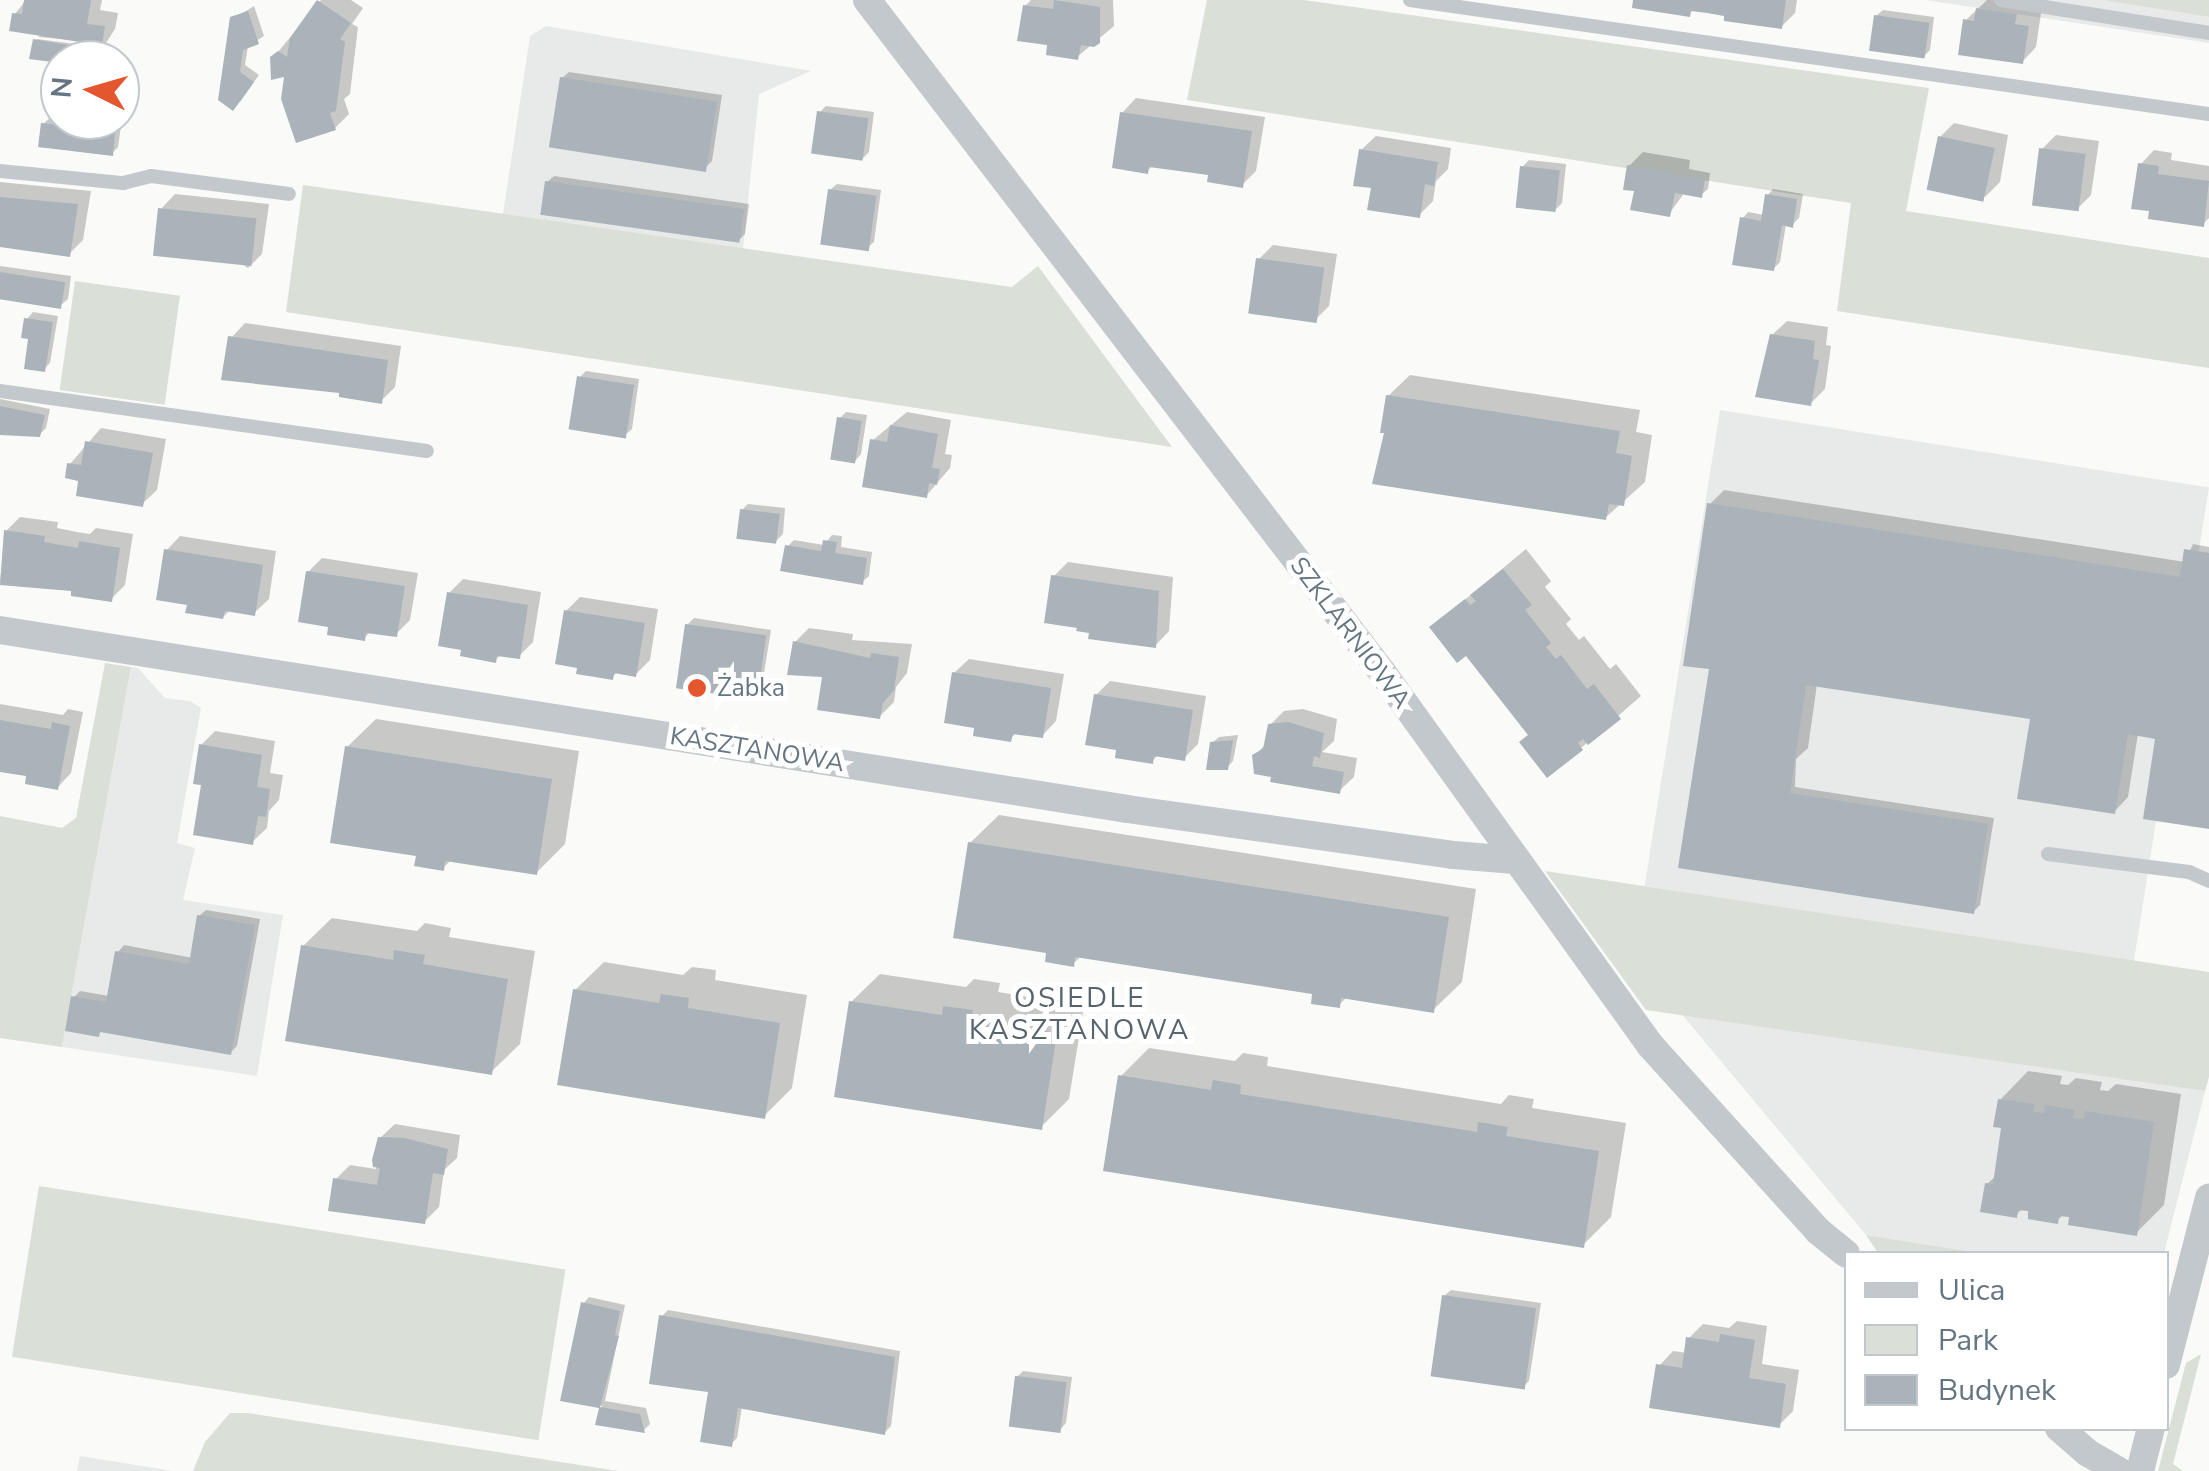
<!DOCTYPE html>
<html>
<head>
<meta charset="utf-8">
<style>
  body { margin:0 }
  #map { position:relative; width:2209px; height:1471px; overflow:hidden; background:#fafaf8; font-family:"Nunito Sans",sans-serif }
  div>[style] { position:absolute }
  .built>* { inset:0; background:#e8e9e9; transform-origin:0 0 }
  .green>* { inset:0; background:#dadfd7; transform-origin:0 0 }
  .shadow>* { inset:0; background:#0003 }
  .building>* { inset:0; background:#aab3b9; transform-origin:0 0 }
  .service>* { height:14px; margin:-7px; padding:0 7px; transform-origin:7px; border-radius:7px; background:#c3c8cc }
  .minor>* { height:28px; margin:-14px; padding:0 14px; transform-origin:14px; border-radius:14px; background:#c3c8cc }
  .dots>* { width:28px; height:28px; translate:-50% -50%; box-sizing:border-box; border:5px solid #fff; border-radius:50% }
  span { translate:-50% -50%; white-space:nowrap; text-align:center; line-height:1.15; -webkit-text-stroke:10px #fff; paint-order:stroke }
  .street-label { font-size:25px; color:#657683 }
  .poi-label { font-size:25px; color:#657683 }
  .left { translate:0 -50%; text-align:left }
  .neighbourhood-label { font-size:28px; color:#57646e; letter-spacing:2.5px }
  .legend { position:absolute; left:1844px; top:1251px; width:325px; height:180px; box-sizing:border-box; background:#fff; border:2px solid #c1c8cd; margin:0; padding:12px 18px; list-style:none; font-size:30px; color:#657683 }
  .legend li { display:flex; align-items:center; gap:20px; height:50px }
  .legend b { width:50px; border:2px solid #c1c8cd }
  .north { position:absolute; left:40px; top:40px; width:100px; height:100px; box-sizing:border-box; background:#fff; border:2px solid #c1c8cd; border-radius:50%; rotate:275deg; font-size:28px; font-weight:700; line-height:40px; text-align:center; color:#657683 }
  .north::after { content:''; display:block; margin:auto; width:35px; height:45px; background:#e4572e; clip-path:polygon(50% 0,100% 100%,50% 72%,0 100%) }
</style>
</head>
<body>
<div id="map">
  <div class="built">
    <div style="clip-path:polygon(1925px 0,2102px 0,2209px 17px,2209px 43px)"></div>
    <div style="clip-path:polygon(546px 26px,811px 71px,759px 94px,743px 249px,503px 214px,530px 36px)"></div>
    <div style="left:1720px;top:410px;width:495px;height:482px;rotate:9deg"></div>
    <div style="clip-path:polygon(131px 667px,138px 668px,165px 698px,190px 701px,201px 708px,177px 843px,195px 848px,183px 900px,283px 915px,257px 1076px,62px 1047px)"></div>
    <div style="clip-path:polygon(1679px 1011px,2205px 1091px,2164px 1253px,1980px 1253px,1866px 1235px)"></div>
    <div style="clip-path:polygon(80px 1456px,173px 1471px,77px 1471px)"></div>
  </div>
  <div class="green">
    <div style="clip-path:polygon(1207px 0,1304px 0,1929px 88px,1906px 211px,2209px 258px,2209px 368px,1837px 311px,1851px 203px,1187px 100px)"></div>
    <div style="clip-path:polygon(2102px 0,2209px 0,2209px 17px)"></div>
    <div style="clip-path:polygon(303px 185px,1012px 287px,1038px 266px,1172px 447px,286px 312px)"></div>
    <div style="left:75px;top:281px;width:106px;height:110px;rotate:8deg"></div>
    <div style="clip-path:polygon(105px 663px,131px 667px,62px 1047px,0 1038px,0 816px,62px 828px,76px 818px)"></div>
    <div style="clip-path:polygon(1545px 871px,2209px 972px,2209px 1077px,2205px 1091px,1646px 1010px)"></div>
    <div style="left:39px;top:1186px;width:533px;height:173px;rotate:9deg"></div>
    <div style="clip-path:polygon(1866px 1235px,1980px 1253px,1878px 1253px)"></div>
    <div style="clip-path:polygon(2201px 1354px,2173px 1464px,2183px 1471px,2158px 1471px,2186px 1363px)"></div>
    <div style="clip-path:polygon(230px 1413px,248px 1413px,618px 1471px,193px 1471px,205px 1442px)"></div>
  </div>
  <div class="shadow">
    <div style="clip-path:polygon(26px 0,102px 0,100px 10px,118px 13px,115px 29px,106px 43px,38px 37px,42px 34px,14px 15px)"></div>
    <div style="clip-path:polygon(321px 0,351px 0,363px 8px,352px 24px,358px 27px,350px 94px,344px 99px,349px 114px,335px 128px,273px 58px)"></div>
    <div style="clip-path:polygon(1031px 0,1113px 0,1114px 26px,1077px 57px,1050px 43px,1025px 6px)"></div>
    <div style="clip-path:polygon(1636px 0,1797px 0,1795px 13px,1781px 27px,1694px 9px,1689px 14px)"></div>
    <div style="clip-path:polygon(1987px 0,2030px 0,2041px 13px,2036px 47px,2022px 62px,1966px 20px)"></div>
    <div style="clip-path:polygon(254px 6px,264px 36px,248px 46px,245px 65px,259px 75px,240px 102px,233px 19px)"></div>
    <div style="clip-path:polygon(1883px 10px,1934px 17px,1930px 50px,1923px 57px,1876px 16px)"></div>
    <div style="clip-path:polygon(37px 39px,106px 48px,104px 60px,32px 57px)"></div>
    <div style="clip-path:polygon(569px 72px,722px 95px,712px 161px,706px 167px,562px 78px)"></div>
    <div style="clip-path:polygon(1136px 98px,1265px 117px,1256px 171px,1242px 185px,1211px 173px,1153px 165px,1147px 171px,1122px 113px)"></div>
    <div style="clip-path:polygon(826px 106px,874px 112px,869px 152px,863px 158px,819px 113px)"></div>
    <div style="clip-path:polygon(50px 118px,121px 126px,118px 147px,112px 153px,43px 124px)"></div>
    <div style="clip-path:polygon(1954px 123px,2008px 135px,2000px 182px,1985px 197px,1940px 137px)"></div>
    <div style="clip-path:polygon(2056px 135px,2099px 141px,2091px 195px,2077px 209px,2042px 149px)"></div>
    <div style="clip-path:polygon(1376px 136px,1451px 148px,1448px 169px,1436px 181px,1433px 201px,1419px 215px,1374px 186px,1361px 150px)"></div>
    <div style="clip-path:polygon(2154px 150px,2172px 153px,2171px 160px,2209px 166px,2209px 218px,2203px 224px,2140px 165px)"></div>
    <div style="clip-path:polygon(1643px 152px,1690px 160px,1689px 169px,1710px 173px,1708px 189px,1701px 195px,1685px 192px,1669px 214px,1637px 189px,1629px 166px)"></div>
    <div style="clip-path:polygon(1529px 160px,1566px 164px,1562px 203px,1555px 210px,1522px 167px)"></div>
    <div style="clip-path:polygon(554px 176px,749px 204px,745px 234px,738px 241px,547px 182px)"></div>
    <div style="clip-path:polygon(0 182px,91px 191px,83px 240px,69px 254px,0 244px)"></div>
    <div style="clip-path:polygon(837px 184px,881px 190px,874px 242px,867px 248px,830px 190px)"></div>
    <div style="clip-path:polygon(1773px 189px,1803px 194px,1799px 218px,1792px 225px,1786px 224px,1780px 262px,1773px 269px,1742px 219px,1748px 212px,1764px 215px,1767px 196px)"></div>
    <div style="clip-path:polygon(175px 194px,269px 204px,262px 254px,248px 268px,161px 209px)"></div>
    <div style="clip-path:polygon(1273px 245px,1337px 254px,1329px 306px,1315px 320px,1259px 259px)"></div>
    <div style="clip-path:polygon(0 266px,71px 276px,68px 299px,61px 305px,0 299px)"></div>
    <div style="clip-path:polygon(33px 312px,58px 316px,50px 363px,44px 369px,27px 319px)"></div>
    <div style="clip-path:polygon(1787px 321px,1828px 327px,1826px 345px,1831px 346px,1825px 389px,1811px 403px,1758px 395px,1772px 335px)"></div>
    <div style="clip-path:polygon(245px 323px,401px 346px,395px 387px,381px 401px,342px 391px,231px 338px)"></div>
    <div style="clip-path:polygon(586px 371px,639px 379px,632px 429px,625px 435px,579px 378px)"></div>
    <div style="clip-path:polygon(1410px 375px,1640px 410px,1636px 432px,1652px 435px,1645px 482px,1605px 518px,1387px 431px,1388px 396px)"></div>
    <div style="clip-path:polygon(0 399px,50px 409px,46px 428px,40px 434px,0 433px)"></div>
    <div style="clip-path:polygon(846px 412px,867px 415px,861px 454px,855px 461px,839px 419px)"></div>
    <div style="clip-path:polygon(907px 412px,951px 420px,945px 454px,952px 455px,950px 468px,926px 496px,873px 440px)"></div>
    <div style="clip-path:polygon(101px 428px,166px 439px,157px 490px,142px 504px,81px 479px,70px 464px)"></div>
    <div style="clip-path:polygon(1724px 490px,2185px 562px,2193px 544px,2209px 547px,2209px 827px,2159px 730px,2138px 734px,2128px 797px,2114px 812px,2033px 717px,1817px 684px,1808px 748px,1796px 759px,1795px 787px,1994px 818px,1980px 905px,1973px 912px,1681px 866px,1712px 667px,1710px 504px)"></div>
    <div style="clip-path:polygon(748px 504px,785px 508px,783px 534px,776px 541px,742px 510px)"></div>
    <div style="clip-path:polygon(20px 517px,58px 522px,57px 528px,77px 532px,90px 534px,96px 528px,133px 534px,125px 585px,111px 599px,74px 589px,0 582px,6px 531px)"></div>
    <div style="clip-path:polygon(832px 535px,842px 536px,841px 547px,872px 552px,869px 576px,862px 582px,787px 547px,794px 540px,824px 545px)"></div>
    <div style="clip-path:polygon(180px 536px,276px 551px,269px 599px,254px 613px,230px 610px,223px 617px,189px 603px,166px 551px)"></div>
    <div style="clip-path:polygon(1526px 549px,1551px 581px,1545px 587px,1571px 619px,1566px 624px,1579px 640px,1584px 636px,1610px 669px,1616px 664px,1641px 696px,1581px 748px,1530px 734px,1466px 652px,1432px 627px)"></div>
    <div style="clip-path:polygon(322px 558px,418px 573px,410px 620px,396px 634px,371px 631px,364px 638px,331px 625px,308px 572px)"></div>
    <div style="clip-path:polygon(1068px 562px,1173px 577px,1169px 631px,1155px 646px,1054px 576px)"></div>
    <div style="clip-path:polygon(463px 579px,541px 592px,533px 642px,519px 656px,502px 654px,495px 660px,449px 593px)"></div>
    <div style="clip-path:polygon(580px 597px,658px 609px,650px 660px,636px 674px,618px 671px,612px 678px,566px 611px)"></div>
    <div style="clip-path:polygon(694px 618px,771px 630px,761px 691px,755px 698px,687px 625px)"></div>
    <div style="clip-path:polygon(809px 628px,853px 634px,852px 640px,912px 644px,907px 673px,896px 687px,894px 702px,879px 717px,825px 675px,795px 642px)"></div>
    <div style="clip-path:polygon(969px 659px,1064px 674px,1056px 721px,1042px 736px,1017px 732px,1010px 739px,977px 726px,954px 673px)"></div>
    <div style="clip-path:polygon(1110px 681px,1206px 696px,1198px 744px,1184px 758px,1159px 754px,1152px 761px,1119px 748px,1096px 695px)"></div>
    <div style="clip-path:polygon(0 704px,63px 715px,68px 709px,83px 712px,71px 773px,57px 788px,29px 774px,0 769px)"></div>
    <div style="clip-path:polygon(1303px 709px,1337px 719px,1334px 741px,1322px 752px,1357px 758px,1354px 777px,1339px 791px,1255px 772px,1254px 756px,1267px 743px,1270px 725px,1284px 711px)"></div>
    <div style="clip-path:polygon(376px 719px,579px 751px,565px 844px,537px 872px,452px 859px,443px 868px,419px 854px,347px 747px)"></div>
    <div style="clip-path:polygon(215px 731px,275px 741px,270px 773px,283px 775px,279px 800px,269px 811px,267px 828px,252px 842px,204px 783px,201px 745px)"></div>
    <div style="clip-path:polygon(1238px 735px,1233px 761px,1227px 768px,1212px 743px,1219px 737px)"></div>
    <div style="clip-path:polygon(999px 815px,1476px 889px,1462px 982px,1433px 1010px,1347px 997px,1339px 1005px,1315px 992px,1081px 956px,1073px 964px,970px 843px)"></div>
    <div style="clip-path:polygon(206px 910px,260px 919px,237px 1046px,230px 1053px,103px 1030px,98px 1034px,74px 997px,80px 991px,109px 996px,118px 952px,124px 945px,193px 958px,199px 916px)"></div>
    <div style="clip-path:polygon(332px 918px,417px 931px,425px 923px,451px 928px,449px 937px,535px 951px,520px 1044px,491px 1072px,303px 946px)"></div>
    <div style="clip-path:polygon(604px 962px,683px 975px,692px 967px,716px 970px,715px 980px,807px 995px,792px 1088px,764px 1116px,575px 990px)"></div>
    <div style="clip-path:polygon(880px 974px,966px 987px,974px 979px,1000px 983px,998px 992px,1084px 1006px,1069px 1099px,1041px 1127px,851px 1002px)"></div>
    <div style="clip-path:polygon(1149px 1048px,1235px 1061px,1243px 1053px,1268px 1057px,1267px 1066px,1501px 1104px,1509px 1095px,1534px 1099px,1532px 1108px,1626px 1123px,1611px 1217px,1583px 1245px,1121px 1076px)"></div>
    <div style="clip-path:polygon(2028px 1071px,2062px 1076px,2060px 1084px,2068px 1085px,2076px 1078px,2102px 1082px,2100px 1090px,2108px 1091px,2116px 1084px,2181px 1094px,2164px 1205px,2136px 1233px,2064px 1214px,2057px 1221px,2023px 1208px,2016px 1215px,1987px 1184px,1997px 1175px,2004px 1126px,2000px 1100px)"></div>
    <div style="clip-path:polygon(395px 1124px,460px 1135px,457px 1158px,444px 1170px,439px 1207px,424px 1222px,336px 1179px,350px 1165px,376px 1169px,380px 1138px)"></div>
    <div style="clip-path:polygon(1451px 1290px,1541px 1303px,1529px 1381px,1522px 1388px,1444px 1296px)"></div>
    <div style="clip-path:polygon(589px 1297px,625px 1305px,605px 1401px,646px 1408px,650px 1424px,644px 1430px,598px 1423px,602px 1406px,563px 1399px,583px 1304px)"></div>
    <div style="clip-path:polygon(668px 1310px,900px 1351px,891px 1426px,885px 1432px,742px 1407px,737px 1438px,731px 1444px,710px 1390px,661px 1317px)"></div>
    <div style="clip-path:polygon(1737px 1321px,1767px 1326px,1762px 1364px,1799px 1370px,1793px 1411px,1779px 1425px,1659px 1366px,1673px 1351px,1687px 1353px,1689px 1338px,1703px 1324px,1729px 1328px)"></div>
    <div style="clip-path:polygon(1023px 1371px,1072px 1377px,1066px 1423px,1060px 1430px,1017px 1377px)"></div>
  </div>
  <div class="building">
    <div style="clip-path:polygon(24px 0,91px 0,87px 24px,105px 26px,100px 60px,60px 63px,29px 59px,33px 39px,79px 47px,80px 42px,9px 31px,12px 13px,22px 14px)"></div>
    <div style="clip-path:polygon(317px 0,351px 23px,340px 39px,345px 42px,336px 111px,330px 113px,336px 130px,296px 143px,281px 99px,284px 77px,271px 80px,270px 57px,278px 51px,287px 57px,290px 38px)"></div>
    <div style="clip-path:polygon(1054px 0,1100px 7px,1100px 43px,1094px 47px,1081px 45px,1078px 60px,1046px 55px,1047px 45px,1017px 41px,1023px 5px,1053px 9px)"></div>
    <div style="clip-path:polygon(1633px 0,1786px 0,1782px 29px,1724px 21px,1724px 16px,1707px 13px,1691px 11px,1690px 17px,1632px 8px)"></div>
    <div style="clip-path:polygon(1976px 8px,2017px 14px,2015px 24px,2029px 26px,2023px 64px,1958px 55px,1963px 19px,1974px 21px)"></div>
    <div style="clip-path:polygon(248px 11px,259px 44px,243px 50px,240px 72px,254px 82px,233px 111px,218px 100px,230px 17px)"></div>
    <div style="left:1874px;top:15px;width:56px;height:36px;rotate:8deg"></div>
    <div style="left:560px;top:77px;width:159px;height:71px;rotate:9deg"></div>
    <div style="left:817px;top:111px;width:52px;height:43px;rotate:8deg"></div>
    <div style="clip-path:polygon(1120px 112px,1252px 131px,1243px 188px,1207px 182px,1208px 175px,1179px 171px,1149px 167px,1148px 174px,1112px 168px)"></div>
    <div style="clip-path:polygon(68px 120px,83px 120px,82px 128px,115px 132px,113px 156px,38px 147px,41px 123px,67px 126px)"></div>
    <div style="left:1938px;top:136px;width:58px;height:55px;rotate:12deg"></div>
    <div style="left:2039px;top:148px;width:47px;height:58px;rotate:7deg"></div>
    <div style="clip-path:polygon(1359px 149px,1438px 162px,1434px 186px,1425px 184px,1420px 218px,1367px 210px,1371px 188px,1353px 186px)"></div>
    <div style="clip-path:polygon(2138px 163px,2159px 166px,2158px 174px,2209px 181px,2204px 227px,2148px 219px,2149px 211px,2131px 209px)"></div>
    <div style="clip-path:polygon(1627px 165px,1705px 179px,1702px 198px,1675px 193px,1670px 217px,1630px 210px,1634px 191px,1623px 190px)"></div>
    <div style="left:1520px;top:166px;width:40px;height:42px;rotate:6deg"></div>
    <div style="left:545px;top:181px;width:201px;height:34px;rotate:8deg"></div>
    <div style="left:828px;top:189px;width:49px;height:56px;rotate:8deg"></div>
    <div style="clip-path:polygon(1765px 194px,1797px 199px,1793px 228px,1782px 225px,1774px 271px,1732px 265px,1740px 217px,1761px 221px)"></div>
    <div style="clip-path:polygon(0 197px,78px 204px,70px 257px,0 247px)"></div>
    <div style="left:158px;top:208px;width:99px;height:48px;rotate:6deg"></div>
    <div style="left:1256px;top:258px;width:69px;height:56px;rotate:8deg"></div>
    <div style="left:0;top:272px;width:66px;height:27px;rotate:9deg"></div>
    <div style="clip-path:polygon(24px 318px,53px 322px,45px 372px,24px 369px,28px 339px,21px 338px)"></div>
    <div style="clip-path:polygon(1770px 334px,1815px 341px,1813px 359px,1819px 360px,1811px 406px,1755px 397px)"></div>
    <div style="clip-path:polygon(228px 336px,388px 360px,382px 404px,339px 397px,339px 393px,221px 380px)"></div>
    <div style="left:577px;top:376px;width:58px;height:54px;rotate:9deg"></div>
    <div style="clip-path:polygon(1386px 395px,1620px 431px,1616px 453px,1632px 456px,1624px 506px,1609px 504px,1606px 520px,1372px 484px,1384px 433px,1380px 433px)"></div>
    <div style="clip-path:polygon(0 406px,45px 415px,40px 437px,0 435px)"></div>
    <div style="left:837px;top:417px;width:25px;height:43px;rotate:9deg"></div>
    <div style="clip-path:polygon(890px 425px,938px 434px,932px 468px,940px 469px,937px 485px,929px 483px,927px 498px,862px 487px,870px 439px,887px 442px)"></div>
    <div style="clip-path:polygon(85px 441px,153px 453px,143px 507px,76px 496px,78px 481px,65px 478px,67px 463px,81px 465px)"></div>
    <div style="clip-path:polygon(1707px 503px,2180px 577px,2184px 549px,2209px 553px,2209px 829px,2143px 819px,2155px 739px,2128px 734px,2115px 814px,2017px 799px,2030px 719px,1806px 685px,1790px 793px,1988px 824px,1974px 914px,1678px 868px,1709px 669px,1683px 666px)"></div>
    <div style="left:740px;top:509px;width:40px;height:30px;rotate:7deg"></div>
    <div style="clip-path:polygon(4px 530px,45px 536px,44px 542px,78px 548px,79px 541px,120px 548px,112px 602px,71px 596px,71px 591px,0 585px)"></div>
    <div style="clip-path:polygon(823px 540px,837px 542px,835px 553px,867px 558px,863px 585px,780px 571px,785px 545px,821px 551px)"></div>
    <div style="clip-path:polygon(164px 549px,263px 565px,255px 616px,225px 611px,223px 619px,185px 613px,187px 605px,156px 600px)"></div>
    <div style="clip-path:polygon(1503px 569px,1532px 605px,1525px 610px,1551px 643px,1546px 647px,1556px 659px,1561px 655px,1587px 689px,1594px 684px,1621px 719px,1588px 745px,1583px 739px,1578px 743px,1583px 750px,1547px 778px,1519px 742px,1528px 735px,1466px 656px,1457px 663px,1429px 627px,1465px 599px,1470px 605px,1476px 601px,1470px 595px)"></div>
    <div style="clip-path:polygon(306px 571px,405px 586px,397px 637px,366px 633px,365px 641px,327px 635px,328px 627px,298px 622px)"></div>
    <div style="clip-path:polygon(1051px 575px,1159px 591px,1156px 648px,1088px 639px,1089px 633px,1076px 631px,1077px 628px,1044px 623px)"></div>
    <div style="clip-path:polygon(447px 592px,528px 605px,520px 659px,497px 656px,496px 663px,460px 656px,461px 650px,438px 646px)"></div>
    <div style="clip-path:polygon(564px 610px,645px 623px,636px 677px,614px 673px,613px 680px,595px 677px,576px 674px,577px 668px,555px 664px)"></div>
    <div style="left:685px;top:624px;width:82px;height:65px;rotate:8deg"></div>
    <div style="clip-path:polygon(793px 641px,870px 658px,871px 653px,899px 657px,894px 690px,883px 703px,880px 719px,817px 710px,822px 677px,787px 675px)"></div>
    <div style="clip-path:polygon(952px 672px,1051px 688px,1043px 738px,1013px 734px,1011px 742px,973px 736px,974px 728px,944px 723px)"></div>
    <div style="clip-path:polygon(1094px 694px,1193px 710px,1185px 761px,1154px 756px,1153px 764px,1115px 758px,1116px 750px,1085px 745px)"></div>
    <div style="clip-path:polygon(0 720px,51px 729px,52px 722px,70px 726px,58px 790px,25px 784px,26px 776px,0 772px)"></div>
    <div style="clip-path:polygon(1288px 722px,1324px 733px,1320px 758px,1314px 756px,1312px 766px,1344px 772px,1340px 794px,1270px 782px,1271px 777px,1254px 774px,1252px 755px,1263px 749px,1268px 724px)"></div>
    <div style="clip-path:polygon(1233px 740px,1228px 770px,1206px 770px,1210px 742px)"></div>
    <div style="clip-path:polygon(199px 744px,262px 755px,257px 787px,270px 789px,266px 817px,258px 816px,253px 845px,193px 835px,201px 785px,193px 784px)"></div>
    <div style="clip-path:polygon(345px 746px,552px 779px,537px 875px,445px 861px,444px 871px,414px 866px,416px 856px,330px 843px)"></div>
    <div style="clip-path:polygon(968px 842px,1449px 917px,1434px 1013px,1341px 998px,1340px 1008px,1311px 1004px,1312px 994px,1075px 957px,1074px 967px,1045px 962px,1046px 953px,953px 938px)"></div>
    <div style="clip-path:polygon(197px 915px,255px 925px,231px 1055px,100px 1032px,99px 1037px,65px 1031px,71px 996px,106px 1002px,115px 951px,189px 964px)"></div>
    <div style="clip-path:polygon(301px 945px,393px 960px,394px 950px,425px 955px,423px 964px,508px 979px,492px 1075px,285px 1041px)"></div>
    <div style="clip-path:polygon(573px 989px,659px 1003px,661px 994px,689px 998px,688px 1008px,780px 1023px,765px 1119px,557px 1085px)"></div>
    <div style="clip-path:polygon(849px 1001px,942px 1015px,943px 1006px,973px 1010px,971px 1020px,1057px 1033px,1042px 1130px,834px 1097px)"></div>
    <div style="clip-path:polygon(1118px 1075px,1211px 1090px,1213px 1080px,1241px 1085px,1240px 1094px,1477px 1132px,1478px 1122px,1508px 1127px,1506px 1136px,1599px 1151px,1584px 1248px,1103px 1171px)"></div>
    <div style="clip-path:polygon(1998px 1099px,2035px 1104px,2033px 1112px,2044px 1113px,2045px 1105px,2075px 1110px,2073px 1118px,2084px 1119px,2085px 1111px,2154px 1122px,2137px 1236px,2068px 1225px,2069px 1217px,2059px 1216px,2058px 1224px,2028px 1219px,2028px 1211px,2018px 1210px,2017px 1218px,1980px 1212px,1985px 1183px,1993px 1184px,2001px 1128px,1993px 1127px)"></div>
    <div style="clip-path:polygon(378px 1137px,405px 1138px,448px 1149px,444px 1175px,433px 1173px,425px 1224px,328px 1211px,333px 1178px,377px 1185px,380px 1168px,373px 1167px,372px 1160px)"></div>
    <div style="left:1442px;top:1295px;width:95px;height:82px;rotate:8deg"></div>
    <div style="clip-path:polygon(581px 1302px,620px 1311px,615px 1335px,619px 1336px,600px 1407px,640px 1414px,645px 1433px,595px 1425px,599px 1408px,560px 1401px)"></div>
    <div style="clip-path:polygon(659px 1315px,895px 1357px,885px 1435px,738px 1408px,732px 1447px,700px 1442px,708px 1392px,649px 1384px)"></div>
    <div style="clip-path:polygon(1720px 1334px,1755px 1340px,1749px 1378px,1786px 1384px,1780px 1428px,1649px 1408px,1656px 1364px,1682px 1368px,1686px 1337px,1719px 1342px)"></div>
    <div style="left:1015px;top:1376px;width:52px;height:51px;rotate:7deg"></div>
  </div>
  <div class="service">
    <div style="left:1410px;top:0;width:807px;rotate:8.12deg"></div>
    <div style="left:2001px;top:0;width:211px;rotate:9deg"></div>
    <div style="left:0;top:171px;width:124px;rotate:5.6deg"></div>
    <div style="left:123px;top:183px;width:29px;rotate:-14deg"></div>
    <div style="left:151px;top:176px;width:139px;rotate:7.4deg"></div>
    <div style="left:0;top:391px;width:431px;rotate:8deg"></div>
    <div style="left:2048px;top:854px;width:142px;rotate:7.3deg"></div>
    <div style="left:2189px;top:872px;width:22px;rotate:24deg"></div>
  </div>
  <div class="minor">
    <div style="left:867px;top:0;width:847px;rotate:52.53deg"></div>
    <div style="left:1382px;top:672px;width:459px;rotate:54.3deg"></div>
    <div style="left:1650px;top:1045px;width:251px;rotate:47.9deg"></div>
    <div style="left:1818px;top:1231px;width:36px;rotate:39deg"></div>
    <div style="left:0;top:630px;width:1141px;rotate:9.02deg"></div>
    <div style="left:1127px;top:809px;width:329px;rotate:8deg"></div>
    <div style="left:1453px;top:855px;width:62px;rotate:4.6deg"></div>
    <div style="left:2166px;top:1365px;width:173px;rotate:-75.6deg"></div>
    <div style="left:2059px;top:1428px;width:38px;rotate:41deg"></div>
    <div style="left:2088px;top:1453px;width:36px;rotate:30deg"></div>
    <div style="left:2140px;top:1471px;width:44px;rotate:-75.7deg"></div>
  </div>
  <div class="dots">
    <div style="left:697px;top:688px;background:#e4572e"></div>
  </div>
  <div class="street-label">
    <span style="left:1350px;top:633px;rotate:53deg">SZKLARNIOWA</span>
    <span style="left:757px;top:750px;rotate:9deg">KASZTANOWA</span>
  </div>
  <div class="poi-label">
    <span class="left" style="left:717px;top:688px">Żabka</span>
  </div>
  <div class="neighbourhood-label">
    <span style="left:1080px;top:1014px">OSIEDLE<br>KASZTANOWA</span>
  </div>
  <ul class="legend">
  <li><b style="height:12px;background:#c3c8cc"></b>Ulica</li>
  <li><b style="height:28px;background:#dadfd7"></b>Park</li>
  <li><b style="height:28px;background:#aab3b9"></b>Budynek</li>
  </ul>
  <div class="north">N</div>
</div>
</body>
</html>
